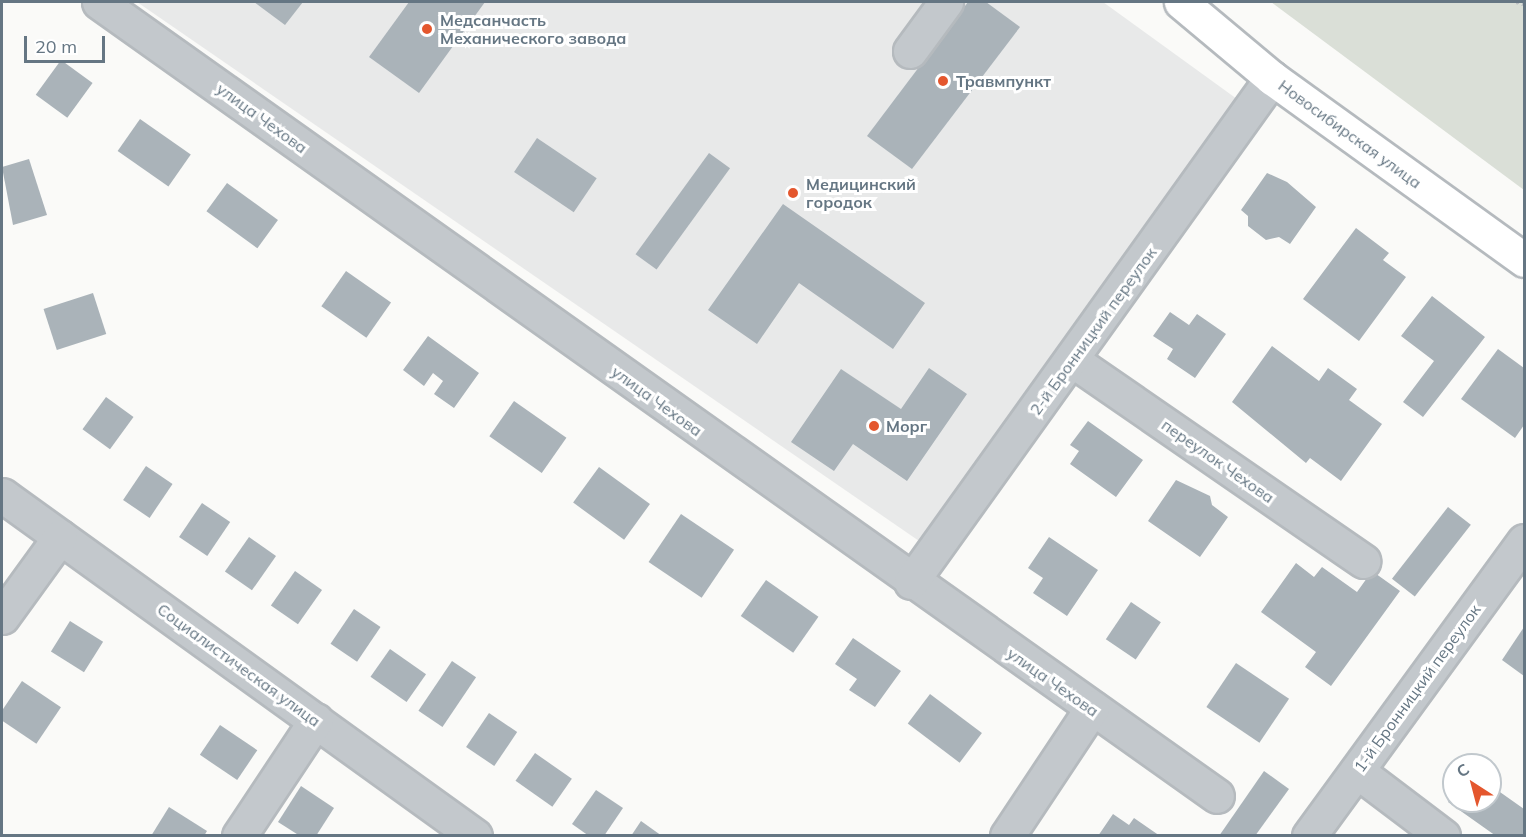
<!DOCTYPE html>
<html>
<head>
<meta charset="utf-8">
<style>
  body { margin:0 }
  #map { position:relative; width:1526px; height:837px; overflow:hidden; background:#fafaf8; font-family:Mulish,sans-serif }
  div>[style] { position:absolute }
  .built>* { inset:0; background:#e8e9e9 }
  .green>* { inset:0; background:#dadfd7 }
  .building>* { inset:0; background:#aab3b9; transform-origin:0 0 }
  .path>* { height:4px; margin-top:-2px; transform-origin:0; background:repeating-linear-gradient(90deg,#bbbfc2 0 3px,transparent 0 6px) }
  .roads { filter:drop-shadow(2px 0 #b5babe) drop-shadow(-2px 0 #b5babe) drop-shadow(0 2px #b5babe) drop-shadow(0 -2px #b5babe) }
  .minor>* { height:33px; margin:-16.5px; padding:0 16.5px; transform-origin:16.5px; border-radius:16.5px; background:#c3c8cc }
  .major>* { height:33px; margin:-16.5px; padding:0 16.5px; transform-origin:16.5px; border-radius:16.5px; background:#fff }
  .dots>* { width:16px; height:16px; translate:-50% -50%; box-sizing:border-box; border:3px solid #fff; border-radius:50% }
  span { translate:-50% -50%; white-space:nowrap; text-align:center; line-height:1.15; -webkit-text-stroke:6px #fff; paint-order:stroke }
  .poi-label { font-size:16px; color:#657683; font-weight:700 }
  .left { translate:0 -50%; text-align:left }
  .street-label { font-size:16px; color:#657683 }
  .frame { position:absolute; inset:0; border:3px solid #657683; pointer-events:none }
  .north { position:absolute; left:1442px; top:753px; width:60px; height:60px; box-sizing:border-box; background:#fff; border:2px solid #c1c8cd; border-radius:50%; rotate:324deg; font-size:16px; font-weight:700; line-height:24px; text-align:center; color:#657683 }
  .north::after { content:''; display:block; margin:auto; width:21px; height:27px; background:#e4572e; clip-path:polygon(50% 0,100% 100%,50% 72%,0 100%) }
  .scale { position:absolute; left:24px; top:36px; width:81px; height:27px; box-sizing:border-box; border:3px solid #657683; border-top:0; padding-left:8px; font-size:18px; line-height:21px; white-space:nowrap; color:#657683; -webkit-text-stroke:4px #fff; paint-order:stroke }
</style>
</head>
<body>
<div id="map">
  <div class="built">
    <div style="clip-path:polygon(137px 2px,1103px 2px,1237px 99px,922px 543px)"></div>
  </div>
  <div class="green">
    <div style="clip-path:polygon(1271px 2px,1524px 2px,1524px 190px)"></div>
  </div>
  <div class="building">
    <div style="clip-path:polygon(254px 2px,303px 2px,285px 25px)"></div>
    <div style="clip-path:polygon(409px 2px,485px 2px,419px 93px,369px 57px)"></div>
    <div style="clip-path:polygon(968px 2px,986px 2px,1020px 27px,912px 169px,867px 136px)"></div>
    <div style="left:61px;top:60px;width:39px;height:43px;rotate:36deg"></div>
    <div style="left:140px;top:119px;width:62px;height:39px;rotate:35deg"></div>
    <div style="left:537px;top:138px;width:72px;height:41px;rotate:34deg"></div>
    <div style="left:709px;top:153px;width:26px;height:125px;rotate:36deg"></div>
    <div style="clip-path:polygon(29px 159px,47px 215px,13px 225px,2px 167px)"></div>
    <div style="clip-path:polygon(1267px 173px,1287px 182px,1316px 207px,1290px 244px,1279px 237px,1266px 240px,1248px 226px,1248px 216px,1241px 210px)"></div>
    <div style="left:227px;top:183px;width:63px;height:35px;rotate:36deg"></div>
    <div style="clip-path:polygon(783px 204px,925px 303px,893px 349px,799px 283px,757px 344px,708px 310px)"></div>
    <div style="clip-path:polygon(1356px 228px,1389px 253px,1383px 260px,1406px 277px,1359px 341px,1303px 299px)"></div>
    <div style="left:346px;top:271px;width:55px;height:43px;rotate:35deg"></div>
    <div style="left:93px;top:293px;width:43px;height:52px;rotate:72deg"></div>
    <div style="clip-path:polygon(1432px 296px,1485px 337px,1423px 417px,1403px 402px,1434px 361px,1401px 336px)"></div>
    <div style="clip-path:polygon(1170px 312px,1189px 325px,1197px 314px,1226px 334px,1195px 378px,1167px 359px,1173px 349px,1153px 336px)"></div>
    <div style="clip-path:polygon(428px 336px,479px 373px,454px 408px,434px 394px,443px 381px,433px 373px,424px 386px,403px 370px)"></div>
    <div style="clip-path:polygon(1272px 346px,1319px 381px,1328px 368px,1357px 389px,1349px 400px,1382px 424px,1341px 481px,1310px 458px,1306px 463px,1232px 402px)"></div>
    <div style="clip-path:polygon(1498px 349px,1524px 368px,1524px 425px,1515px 438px,1461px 399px)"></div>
    <div style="clip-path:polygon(929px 368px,967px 394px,907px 481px,853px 444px,834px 471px,791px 442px,841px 369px,901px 409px)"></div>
    <div style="left:106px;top:397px;width:34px;height:40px;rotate:36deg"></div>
    <div style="left:514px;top:401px;width:64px;height:43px;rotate:35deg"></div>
    <div style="clip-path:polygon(1088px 421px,1143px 460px,1116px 497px,1070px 464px,1079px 451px,1070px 445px)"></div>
    <div style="left:146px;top:466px;width:32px;height:41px;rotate:34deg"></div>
    <div style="left:599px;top:467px;width:63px;height:44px;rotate:36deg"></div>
    <div style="clip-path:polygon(1176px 480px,1210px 496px,1212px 505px,1228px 517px,1200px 557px,1148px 521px)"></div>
    <div style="left:202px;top:503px;width:34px;height:41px;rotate:34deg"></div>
    <div style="left:1448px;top:507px;width:29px;height:91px;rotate:38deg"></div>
    <div style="left:681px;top:514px;width:64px;height:58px;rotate:34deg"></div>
    <div style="left:249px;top:537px;width:33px;height:42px;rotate:35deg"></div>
    <div style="clip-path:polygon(1049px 537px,1098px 570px,1067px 616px,1033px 593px,1043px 578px,1028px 568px)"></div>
    <div style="clip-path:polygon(1296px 563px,1314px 577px,1322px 567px,1357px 592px,1372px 571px,1400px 591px,1331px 686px,1305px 667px,1316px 652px,1261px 612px)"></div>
    <div style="left:295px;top:571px;width:33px;height:42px;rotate:35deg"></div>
    <div style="left:766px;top:580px;width:64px;height:44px;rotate:35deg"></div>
    <div style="left:1131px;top:602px;width:36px;height:45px;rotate:34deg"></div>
    <div style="left:354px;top:609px;width:32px;height:42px;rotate:34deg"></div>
    <div style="left:70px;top:621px;width:39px;height:36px;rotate:32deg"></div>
    <div style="clip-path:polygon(1524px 627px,1524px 676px,1502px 660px)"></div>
    <div style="clip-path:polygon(853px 638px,901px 671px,875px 707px,849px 690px,857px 679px,835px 664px)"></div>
    <div style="left:390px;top:649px;width:44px;height:34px;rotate:35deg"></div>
    <div style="left:452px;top:661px;width:29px;height:60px;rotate:34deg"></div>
    <div style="left:1236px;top:663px;width:64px;height:53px;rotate:34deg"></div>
    <div style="left:22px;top:681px;width:47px;height:44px;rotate:34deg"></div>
    <div style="left:930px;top:694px;width:65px;height:37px;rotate:37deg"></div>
    <div style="left:489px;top:713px;width:34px;height:41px;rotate:34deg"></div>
    <div style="left:220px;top:725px;width:45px;height:36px;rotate:34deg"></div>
    <div style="left:535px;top:753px;width:45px;height:34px;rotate:35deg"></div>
    <div style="clip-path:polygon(1264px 771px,1289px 789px,1255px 836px,1219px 836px)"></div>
    <div style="clip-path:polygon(1490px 785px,1524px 809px,1524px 836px,1496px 836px,1448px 802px,1454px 794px,1454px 801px,1490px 801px)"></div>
    <div style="clip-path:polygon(301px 786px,334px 808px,316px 836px,300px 836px,278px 822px)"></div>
    <div style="clip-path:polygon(596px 790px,623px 808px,604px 836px,589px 836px,572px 824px)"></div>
    <div style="clip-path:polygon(169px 807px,207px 831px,204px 836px,151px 836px)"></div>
    <div style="clip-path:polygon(1113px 814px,1129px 825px,1134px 818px,1160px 836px,1098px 836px)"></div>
    <div style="clip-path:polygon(641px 821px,662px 836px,631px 836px)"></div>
  </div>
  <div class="path">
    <div style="left:1516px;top:2px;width:8px;rotate:14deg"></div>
  </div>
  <div class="roads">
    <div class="minor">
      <div style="left:99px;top:2px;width:1371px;rotate:35.38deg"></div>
      <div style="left:910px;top:51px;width:61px;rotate:-53.7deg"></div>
      <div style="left:1072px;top:360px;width:354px;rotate:34.6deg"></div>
      <div style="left:2px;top:495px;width:583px;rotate:35.79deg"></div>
      <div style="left:911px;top:582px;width:620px;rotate:-54.39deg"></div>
      <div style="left:2px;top:617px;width:99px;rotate:-54.1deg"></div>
      <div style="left:1357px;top:771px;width:108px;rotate:37.1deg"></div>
      <div style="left:239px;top:836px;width:139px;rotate:-56.4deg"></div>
      <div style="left:1007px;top:836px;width:154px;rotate:-56.4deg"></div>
      <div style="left:1309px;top:836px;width:365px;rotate:-53.9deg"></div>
    </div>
    <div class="major">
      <div style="left:1181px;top:2px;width:119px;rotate:39.9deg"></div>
      <div style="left:1272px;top:78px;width:311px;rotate:35.8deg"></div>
    </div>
  </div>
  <div class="dots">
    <div style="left:427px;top:29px;background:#e4572e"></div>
    <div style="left:943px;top:81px;background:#e4572e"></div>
    <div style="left:793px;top:193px;background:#e4572e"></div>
    <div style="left:874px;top:426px;background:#e4572e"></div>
  </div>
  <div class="poi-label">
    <span class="left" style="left:440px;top:29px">Медсанчасть<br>Механического завода</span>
    <span class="left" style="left:956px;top:81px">Травмпункт</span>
    <span class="left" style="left:806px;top:193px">Медицинский<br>городок</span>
    <span class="left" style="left:886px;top:426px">Морг</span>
  </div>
  <div class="street-label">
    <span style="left:262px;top:118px;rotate:36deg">улица Чехова</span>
    <span style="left:1350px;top:134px;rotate:36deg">Новосибирская улица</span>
    <span style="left:1093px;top:331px;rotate:-54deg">2-й Бронницкий переулок</span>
    <span style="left:657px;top:401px;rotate:36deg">улица Чехова</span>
    <span style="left:1218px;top:461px;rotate:35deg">переулок Чехова</span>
    <span style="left:239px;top:665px;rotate:36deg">Социалистическая улица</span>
    <span style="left:1053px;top:682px;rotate:35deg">улица Чехова</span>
    <span style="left:1417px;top:688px;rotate:-54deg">1-й Бронницкий переулок</span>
  </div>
  <div class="frame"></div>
  <div class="north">С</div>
  <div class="scale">20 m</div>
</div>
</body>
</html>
